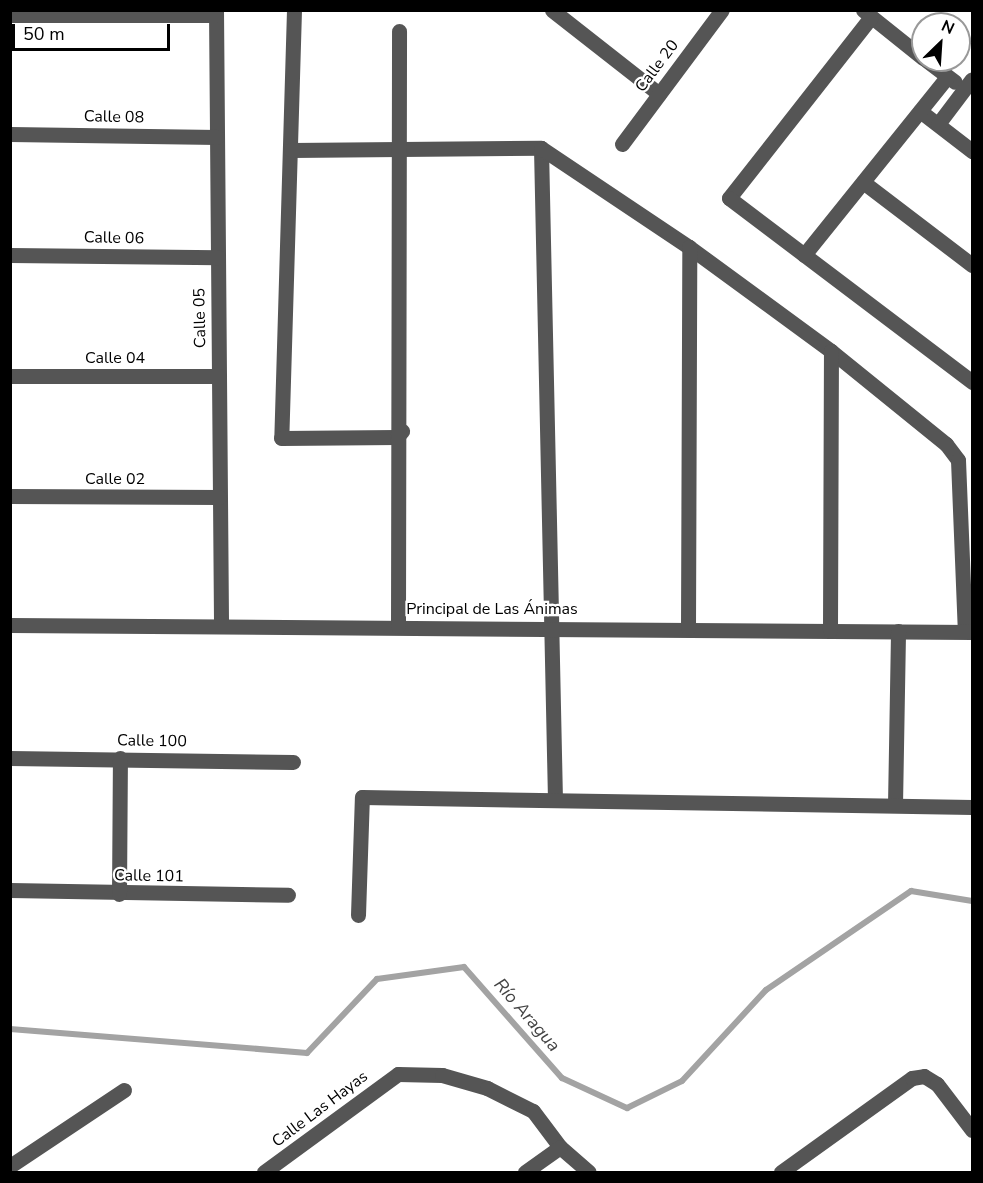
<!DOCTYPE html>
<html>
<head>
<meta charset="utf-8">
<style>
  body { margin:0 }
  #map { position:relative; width:983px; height:1183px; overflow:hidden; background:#fff; font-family:"Nunito Sans",sans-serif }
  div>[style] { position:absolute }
  .stream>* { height:6px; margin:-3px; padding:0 3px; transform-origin:3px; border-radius:3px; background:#a3a3a3 }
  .minor>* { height:15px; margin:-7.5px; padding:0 7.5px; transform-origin:7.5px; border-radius:7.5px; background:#555 }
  span { translate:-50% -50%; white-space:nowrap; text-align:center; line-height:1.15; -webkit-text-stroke:4.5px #fff; paint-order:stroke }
  .street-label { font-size:16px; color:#000 }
  .water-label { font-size:18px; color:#444; font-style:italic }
  .frame { position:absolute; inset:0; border:12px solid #000; pointer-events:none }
  .north { position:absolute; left:911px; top:12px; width:60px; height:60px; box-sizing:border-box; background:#fff; border:2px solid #999; border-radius:50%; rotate:25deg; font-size:16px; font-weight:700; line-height:24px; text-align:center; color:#000 }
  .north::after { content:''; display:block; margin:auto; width:21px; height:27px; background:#000; clip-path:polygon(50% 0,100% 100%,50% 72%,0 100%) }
  .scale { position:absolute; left:12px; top:24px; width:158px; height:27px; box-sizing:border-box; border:3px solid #000; border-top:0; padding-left:8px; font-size:18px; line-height:21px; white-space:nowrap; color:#000; -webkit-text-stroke:4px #fff; paint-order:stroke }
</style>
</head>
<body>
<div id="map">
  <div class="stream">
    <div style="left:10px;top:1029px;width:298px;rotate:4.6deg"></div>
    <div style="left:307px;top:1053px;width:102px;rotate:-46.6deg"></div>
    <div style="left:377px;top:979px;width:88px;rotate:-7.9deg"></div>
    <div style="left:464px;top:967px;width:148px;rotate:48.6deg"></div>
    <div style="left:562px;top:1078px;width:72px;rotate:24.8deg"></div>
    <div style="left:627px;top:1108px;width:61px;rotate:-26.1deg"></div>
    <div style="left:682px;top:1081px;width:124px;rotate:-47.3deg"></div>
    <div style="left:766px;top:990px;width:176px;rotate:-34.3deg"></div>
    <div style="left:911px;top:891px;width:62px;rotate:9.3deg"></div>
  </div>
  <div class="minor">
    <div style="left:216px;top:10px;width:615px;rotate:89.53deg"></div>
    <div style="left:294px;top:10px;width:428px;rotate:91.7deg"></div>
    <div style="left:281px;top:438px;width:116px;rotate:-0.5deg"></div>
    <div style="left:397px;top:437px;width:8px;rotate:-50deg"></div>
    <div style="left:552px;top:10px;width:136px;rotate:38.1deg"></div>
    <div style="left:863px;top:10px;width:77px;rotate:38.7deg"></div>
    <div style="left:10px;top:15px;width:206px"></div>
    <div style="left:871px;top:17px;width:230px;rotate:128.1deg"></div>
    <div style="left:729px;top:198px;width:305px;rotate:37.1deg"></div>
    <div style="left:926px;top:60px;width:36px;rotate:37deg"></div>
    <div style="left:920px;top:111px;width:66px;rotate:37.6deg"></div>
    <div style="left:938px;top:124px;width:56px;rotate:-52.9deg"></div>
    <div style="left:10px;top:134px;width:207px;rotate:0.8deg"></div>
    <div style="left:622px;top:144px;width:167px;rotate:-53.3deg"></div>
    <div style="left:541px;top:148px;width:652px;rotate:88.77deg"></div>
    <div style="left:291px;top:150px;width:250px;rotate:-0.5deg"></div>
    <div style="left:541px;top:148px;width:178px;rotate:33.8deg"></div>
    <div style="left:689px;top:247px;width:176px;rotate:36.2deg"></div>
    <div style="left:831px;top:351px;width:148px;rotate:39deg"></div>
    <div style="left:946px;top:444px;width:20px;rotate:53deg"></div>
    <div style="left:958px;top:460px;width:171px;rotate:87.7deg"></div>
    <div style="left:863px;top:182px;width:137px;rotate:37.3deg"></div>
    <div style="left:10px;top:255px;width:208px;rotate:0.6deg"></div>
    <div style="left:804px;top:255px;width:228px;rotate:-51.2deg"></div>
    <div style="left:10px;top:376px;width:209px"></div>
    <div style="left:10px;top:496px;width:209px;rotate:0.3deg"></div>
    <div style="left:10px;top:625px;width:962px;rotate:0.42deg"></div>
    <div style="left:398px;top:626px;width:595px;rotate:-89.9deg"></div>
    <div style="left:688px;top:628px;width:381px;rotate:-89.8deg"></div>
    <div style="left:830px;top:630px;width:279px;rotate:-89.8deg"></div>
    <div style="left:10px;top:758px;width:283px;rotate:0.8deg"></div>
    <div style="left:895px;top:805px;width:174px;rotate:-89deg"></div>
    <div style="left:10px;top:890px;width:278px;rotate:1deg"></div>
    <div style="left:119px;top:894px;width:136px;rotate:-89.6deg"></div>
    <div style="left:358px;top:915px;width:118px;rotate:-88.1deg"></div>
    <div style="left:362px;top:797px;width:610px;rotate:0.94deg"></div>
    <div style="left:10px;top:1166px;width:137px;rotate:-33.7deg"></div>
    <div style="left:264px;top:1172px;width:166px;rotate:-36.2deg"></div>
    <div style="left:398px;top:1074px;width:44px;rotate:1.3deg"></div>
    <div style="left:442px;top:1075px;width:47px;rotate:16.1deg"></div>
    <div style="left:487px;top:1088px;width:51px;rotate:26.6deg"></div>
    <div style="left:533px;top:1111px;width:45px;rotate:53.1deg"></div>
    <div style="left:560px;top:1147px;width:38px;rotate:41deg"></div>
    <div style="left:525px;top:1172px;width:43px;rotate:-35.5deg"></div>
    <div style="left:781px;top:1172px;width:161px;rotate:-35.7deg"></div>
    <div style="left:912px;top:1078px;width:12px;rotate:-9deg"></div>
    <div style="left:924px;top:1076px;width:15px;rotate:32deg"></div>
    <div style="left:937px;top:1084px;width:58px;rotate:52.7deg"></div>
  </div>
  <div class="street-label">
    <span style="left:657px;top:66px;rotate:-53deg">Calle 20</span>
    <span style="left:114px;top:117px;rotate:1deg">Calle 08</span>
    <span style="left:114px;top:238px;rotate:1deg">Calle 06</span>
    <span style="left:200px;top:318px;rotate:-91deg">Calle 05</span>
    <span style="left:115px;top:358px">Calle 04</span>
    <span style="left:115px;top:479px">Calle 02</span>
    <span style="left:492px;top:609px">Principal de Las Ánimas</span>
    <span style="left:152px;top:741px;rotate:1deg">Calle 100</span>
    <span style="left:149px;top:876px;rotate:1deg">Calle 101</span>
    <span style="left:320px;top:1109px;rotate:-37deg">Calle Las Hayas</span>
  </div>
  <div class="water-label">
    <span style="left:527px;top:1015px;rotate:49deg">Río Aragua</span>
  </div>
  <div class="frame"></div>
  <div class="north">N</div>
  <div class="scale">50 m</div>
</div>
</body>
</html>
